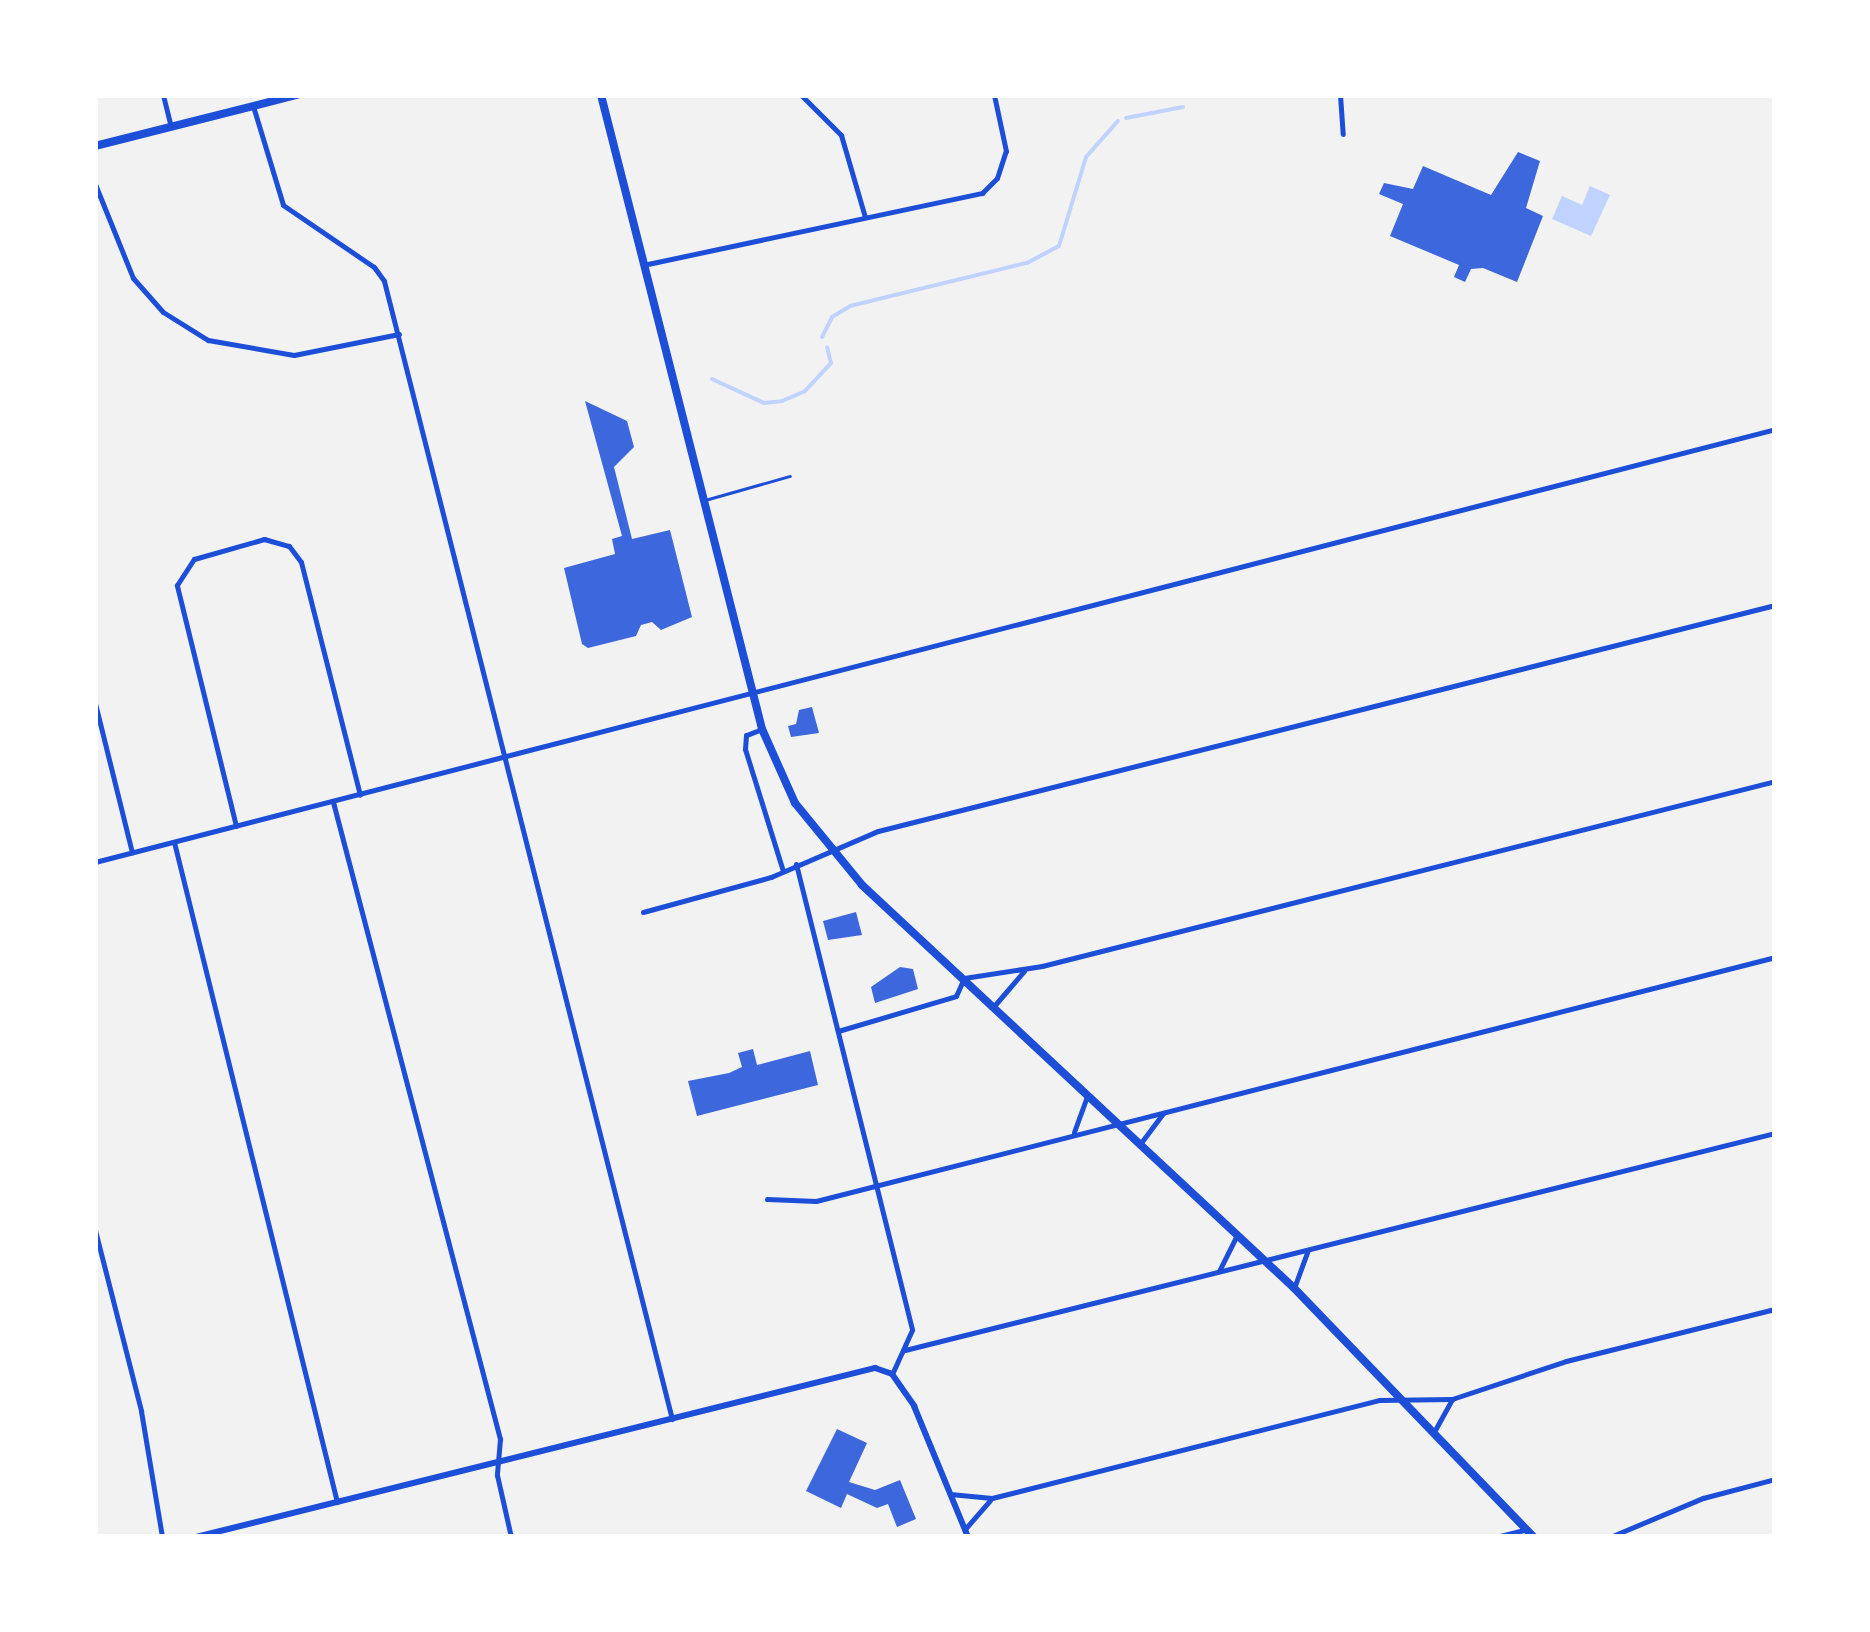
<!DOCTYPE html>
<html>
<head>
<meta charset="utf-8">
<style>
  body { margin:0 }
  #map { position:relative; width:1870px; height:1632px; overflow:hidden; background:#f2f2f2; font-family:"Sofia Sans Condensed",sans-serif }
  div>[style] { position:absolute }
  .water>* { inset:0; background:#bfd3fe }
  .stream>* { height:4px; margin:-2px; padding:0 2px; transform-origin:2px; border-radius:2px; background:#bfd3fe }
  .building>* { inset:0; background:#3d67dc }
  .service>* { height:2.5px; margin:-1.25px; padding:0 1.25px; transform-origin:1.25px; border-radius:1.25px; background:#1d4ed8 }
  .minor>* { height:5px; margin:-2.5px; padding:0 2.5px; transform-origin:2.5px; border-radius:2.5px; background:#1d4ed8 }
  .secondary>* { height:6px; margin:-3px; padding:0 3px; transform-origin:3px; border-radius:3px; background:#1d4ed8 }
  .primary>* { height:8px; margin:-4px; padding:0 4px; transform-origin:4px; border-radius:4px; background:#1d4ed8 }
  .trunk>* { height:8px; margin:-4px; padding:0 4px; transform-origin:4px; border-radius:4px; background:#1d4ed8 }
  span { translate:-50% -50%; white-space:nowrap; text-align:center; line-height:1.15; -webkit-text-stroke:9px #fff; paint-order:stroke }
  .frame { position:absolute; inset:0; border:98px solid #fff; pointer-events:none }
</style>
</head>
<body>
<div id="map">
  <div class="water">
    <div style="clip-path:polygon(1590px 186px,1610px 195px,1591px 236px,1552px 219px,1562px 196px,1582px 205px)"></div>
  </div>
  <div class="stream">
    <div style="left:1126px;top:118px;width:58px;rotate:-10.9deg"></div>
    <div style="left:822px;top:337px;width:22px;rotate:-63deg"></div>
    <div style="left:832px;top:317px;width:21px;rotate:-31deg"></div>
    <div style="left:850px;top:306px;width:182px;rotate:-13.7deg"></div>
    <div style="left:1027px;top:263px;width:36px;rotate:-28deg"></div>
    <div style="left:1059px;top:246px;width:93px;rotate:-73.1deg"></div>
    <div style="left:1086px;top:157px;width:48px;rotate:-48.4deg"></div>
    <div style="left:712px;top:379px;width:57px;rotate:24.8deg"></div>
    <div style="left:764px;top:403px;width:18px;rotate:-6deg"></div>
    <div style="left:782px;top:401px;width:25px;rotate:-23deg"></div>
    <div style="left:805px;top:391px;width:38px;rotate:-47deg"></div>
    <div style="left:831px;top:363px;width:16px;rotate:-104deg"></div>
  </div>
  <div class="building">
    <div style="clip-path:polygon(1518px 152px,1540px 161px,1526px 208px,1543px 216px,1517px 282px,1483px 268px,1471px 269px,1465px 282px,1454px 277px,1459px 265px,1390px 236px,1403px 204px,1379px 194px,1384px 183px,1413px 189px,1423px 166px,1491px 195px)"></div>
    <div style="clip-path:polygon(585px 401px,627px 421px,634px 447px,614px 467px,632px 539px,670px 530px,692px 617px,661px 630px,652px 622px,641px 625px,636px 636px,588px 648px,582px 644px,564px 568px,615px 554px,612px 539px,622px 536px)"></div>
    <div style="clip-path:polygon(812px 707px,819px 733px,791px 737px,788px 726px,796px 724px,799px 710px)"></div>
    <div style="clip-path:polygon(856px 912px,862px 935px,828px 940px,823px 921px)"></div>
    <div style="clip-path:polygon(900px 967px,913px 969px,918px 989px,875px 1003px,871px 987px)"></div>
    <div style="clip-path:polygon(753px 1049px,757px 1065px,810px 1051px,818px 1085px,697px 1116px,688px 1081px,729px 1073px,742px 1067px,738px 1053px)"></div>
    <div style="clip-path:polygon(837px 1429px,867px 1443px,849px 1482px,875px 1490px,900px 1480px,916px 1519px,897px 1527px,888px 1504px,877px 1508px,847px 1494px,841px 1508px,806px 1491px)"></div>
  </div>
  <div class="service">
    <div style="left:705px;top:500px;width:88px;rotate:-15.8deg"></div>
  </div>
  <div class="minor">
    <div style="left:163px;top:95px;width:32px;rotate:76deg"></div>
    <div style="left:801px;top:95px;width:57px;rotate:45deg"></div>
    <div style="left:841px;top:135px;width:85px;rotate:73.7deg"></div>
    <div style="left:1340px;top:95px;width:39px;rotate:86deg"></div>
    <div style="left:253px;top:106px;width:103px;rotate:73.1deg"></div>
    <div style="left:283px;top:205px;width:110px;rotate:34.3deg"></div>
    <div style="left:374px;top:267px;width:17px;rotate:54deg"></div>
    <div style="left:384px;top:281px;width:1174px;rotate:75.8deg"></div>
    <div style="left:95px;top:184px;width:101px;rotate:68deg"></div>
    <div style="left:133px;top:278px;width:45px;rotate:48.6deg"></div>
    <div style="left:163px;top:312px;width:53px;rotate:31.9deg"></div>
    <div style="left:208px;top:340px;width:87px;rotate:9.9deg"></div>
    <div style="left:294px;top:355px;width:107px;rotate:-11.3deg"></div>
    <div style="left:643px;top:265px;width:347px;rotate:-12deg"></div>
    <div style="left:982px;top:193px;width:21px;rotate:-45deg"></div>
    <div style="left:997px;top:178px;width:28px;rotate:-72deg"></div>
    <div style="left:1006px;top:151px;width:57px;rotate:-102.1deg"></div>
    <div style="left:95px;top:703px;width:154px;rotate:76.1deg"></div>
    <div style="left:762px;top:729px;width:17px;rotate:159deg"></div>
    <div style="left:746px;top:735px;width:14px;rotate:94deg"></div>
    <div style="left:745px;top:749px;width:128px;rotate:72.7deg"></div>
    <div style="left:333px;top:802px;width:659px;rotate:75.31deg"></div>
    <div style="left:500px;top:1439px;width:36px;rotate:95deg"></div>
    <div style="left:497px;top:1475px;width:64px;rotate:77.3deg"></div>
    <div style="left:236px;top:826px;width:248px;rotate:-103.8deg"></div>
    <div style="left:177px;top:585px;width:31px;rotate:-57deg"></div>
    <div style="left:194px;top:559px;width:73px;rotate:-15.9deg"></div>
    <div style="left:264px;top:539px;width:26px;rotate:16deg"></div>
    <div style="left:289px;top:546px;width:20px;rotate:53deg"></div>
    <div style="left:301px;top:562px;width:240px;rotate:75.8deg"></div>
    <div style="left:174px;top:842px;width:680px;rotate:76.13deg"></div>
    <div style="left:95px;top:862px;width:1735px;rotate:-14.45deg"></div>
    <div style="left:796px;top:864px;width:480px;rotate:76deg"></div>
    <div style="left:912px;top:1330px;width:48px;rotate:114.4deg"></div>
    <div style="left:643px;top:912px;width:133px;rotate:-15.3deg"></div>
    <div style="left:771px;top:877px;width:116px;rotate:-23.3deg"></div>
    <div style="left:878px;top:831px;width:925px;rotate:-14.14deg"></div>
    <div style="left:994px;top:1006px;width:46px;rotate:-49.4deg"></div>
    <div style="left:838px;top:1031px;width:123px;rotate:-16.5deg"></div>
    <div style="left:956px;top:996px;width:20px;rotate:-66deg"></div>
    <div style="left:964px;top:978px;width:79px;rotate:-8.7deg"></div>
    <div style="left:1042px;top:966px;width:756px;rotate:-14.16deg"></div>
    <div style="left:1074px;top:1132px;width:37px;rotate:-70deg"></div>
    <div style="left:1140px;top:1144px;width:39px;rotate:-53deg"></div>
    <div style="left:767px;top:1199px;width:49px;rotate:2.3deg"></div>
    <div style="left:816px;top:1201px;width:990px;rotate:-14.27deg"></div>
    <div style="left:95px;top:1230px;width:187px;rotate:75.7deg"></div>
    <div style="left:141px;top:1411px;width:128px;rotate:80.5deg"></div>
    <div style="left:1219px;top:1271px;width:40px;rotate:-63.4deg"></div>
    <div style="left:1294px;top:1288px;width:40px;rotate:-69.8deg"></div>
    <div style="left:905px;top:1350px;width:897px;rotate:-14.01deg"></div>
    <div style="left:1435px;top:1430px;width:35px;rotate:-61deg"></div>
    <div style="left:1452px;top:1399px;width:120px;rotate:-18.4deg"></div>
    <div style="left:1566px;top:1361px;width:215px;rotate:-14deg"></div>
    <div style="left:950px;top:1494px;width:42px;rotate:5.4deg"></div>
    <div style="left:992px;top:1498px;width:400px;rotate:-14.2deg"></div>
    <div style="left:1380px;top:1400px;width:72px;rotate:-0.8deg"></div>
    <div style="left:965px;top:1529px;width:38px;rotate:-49deg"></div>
    <div style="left:1496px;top:1537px;width:32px;rotate:-14deg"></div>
    <div style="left:1610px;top:1537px;width:101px;rotate:-22.8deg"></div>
    <div style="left:1703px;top:1498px;width:74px;rotate:-14.8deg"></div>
  </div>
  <div class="secondary">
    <div style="left:196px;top:1537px;width:700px;rotate:-13.98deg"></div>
    <div style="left:875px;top:1368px;width:18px;rotate:19deg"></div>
    <div style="left:892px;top:1374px;width:39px;rotate:55deg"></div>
    <div style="left:914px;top:1406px;width:142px;rotate:67.6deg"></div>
  </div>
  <div class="primary">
    <div style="left:95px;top:146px;width:208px;rotate:-14.2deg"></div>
  </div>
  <div class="trunk">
    <div style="left:601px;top:95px;width:654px;rotate:75.75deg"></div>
    <div style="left:762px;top:729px;width:81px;rotate:66deg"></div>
    <div style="left:795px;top:803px;width:106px;rotate:50.7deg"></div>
    <div style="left:862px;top:885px;width:591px;rotate:43.01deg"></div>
    <div style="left:1294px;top:1288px;width:346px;rotate:46.1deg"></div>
  </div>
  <div class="frame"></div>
</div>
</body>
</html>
